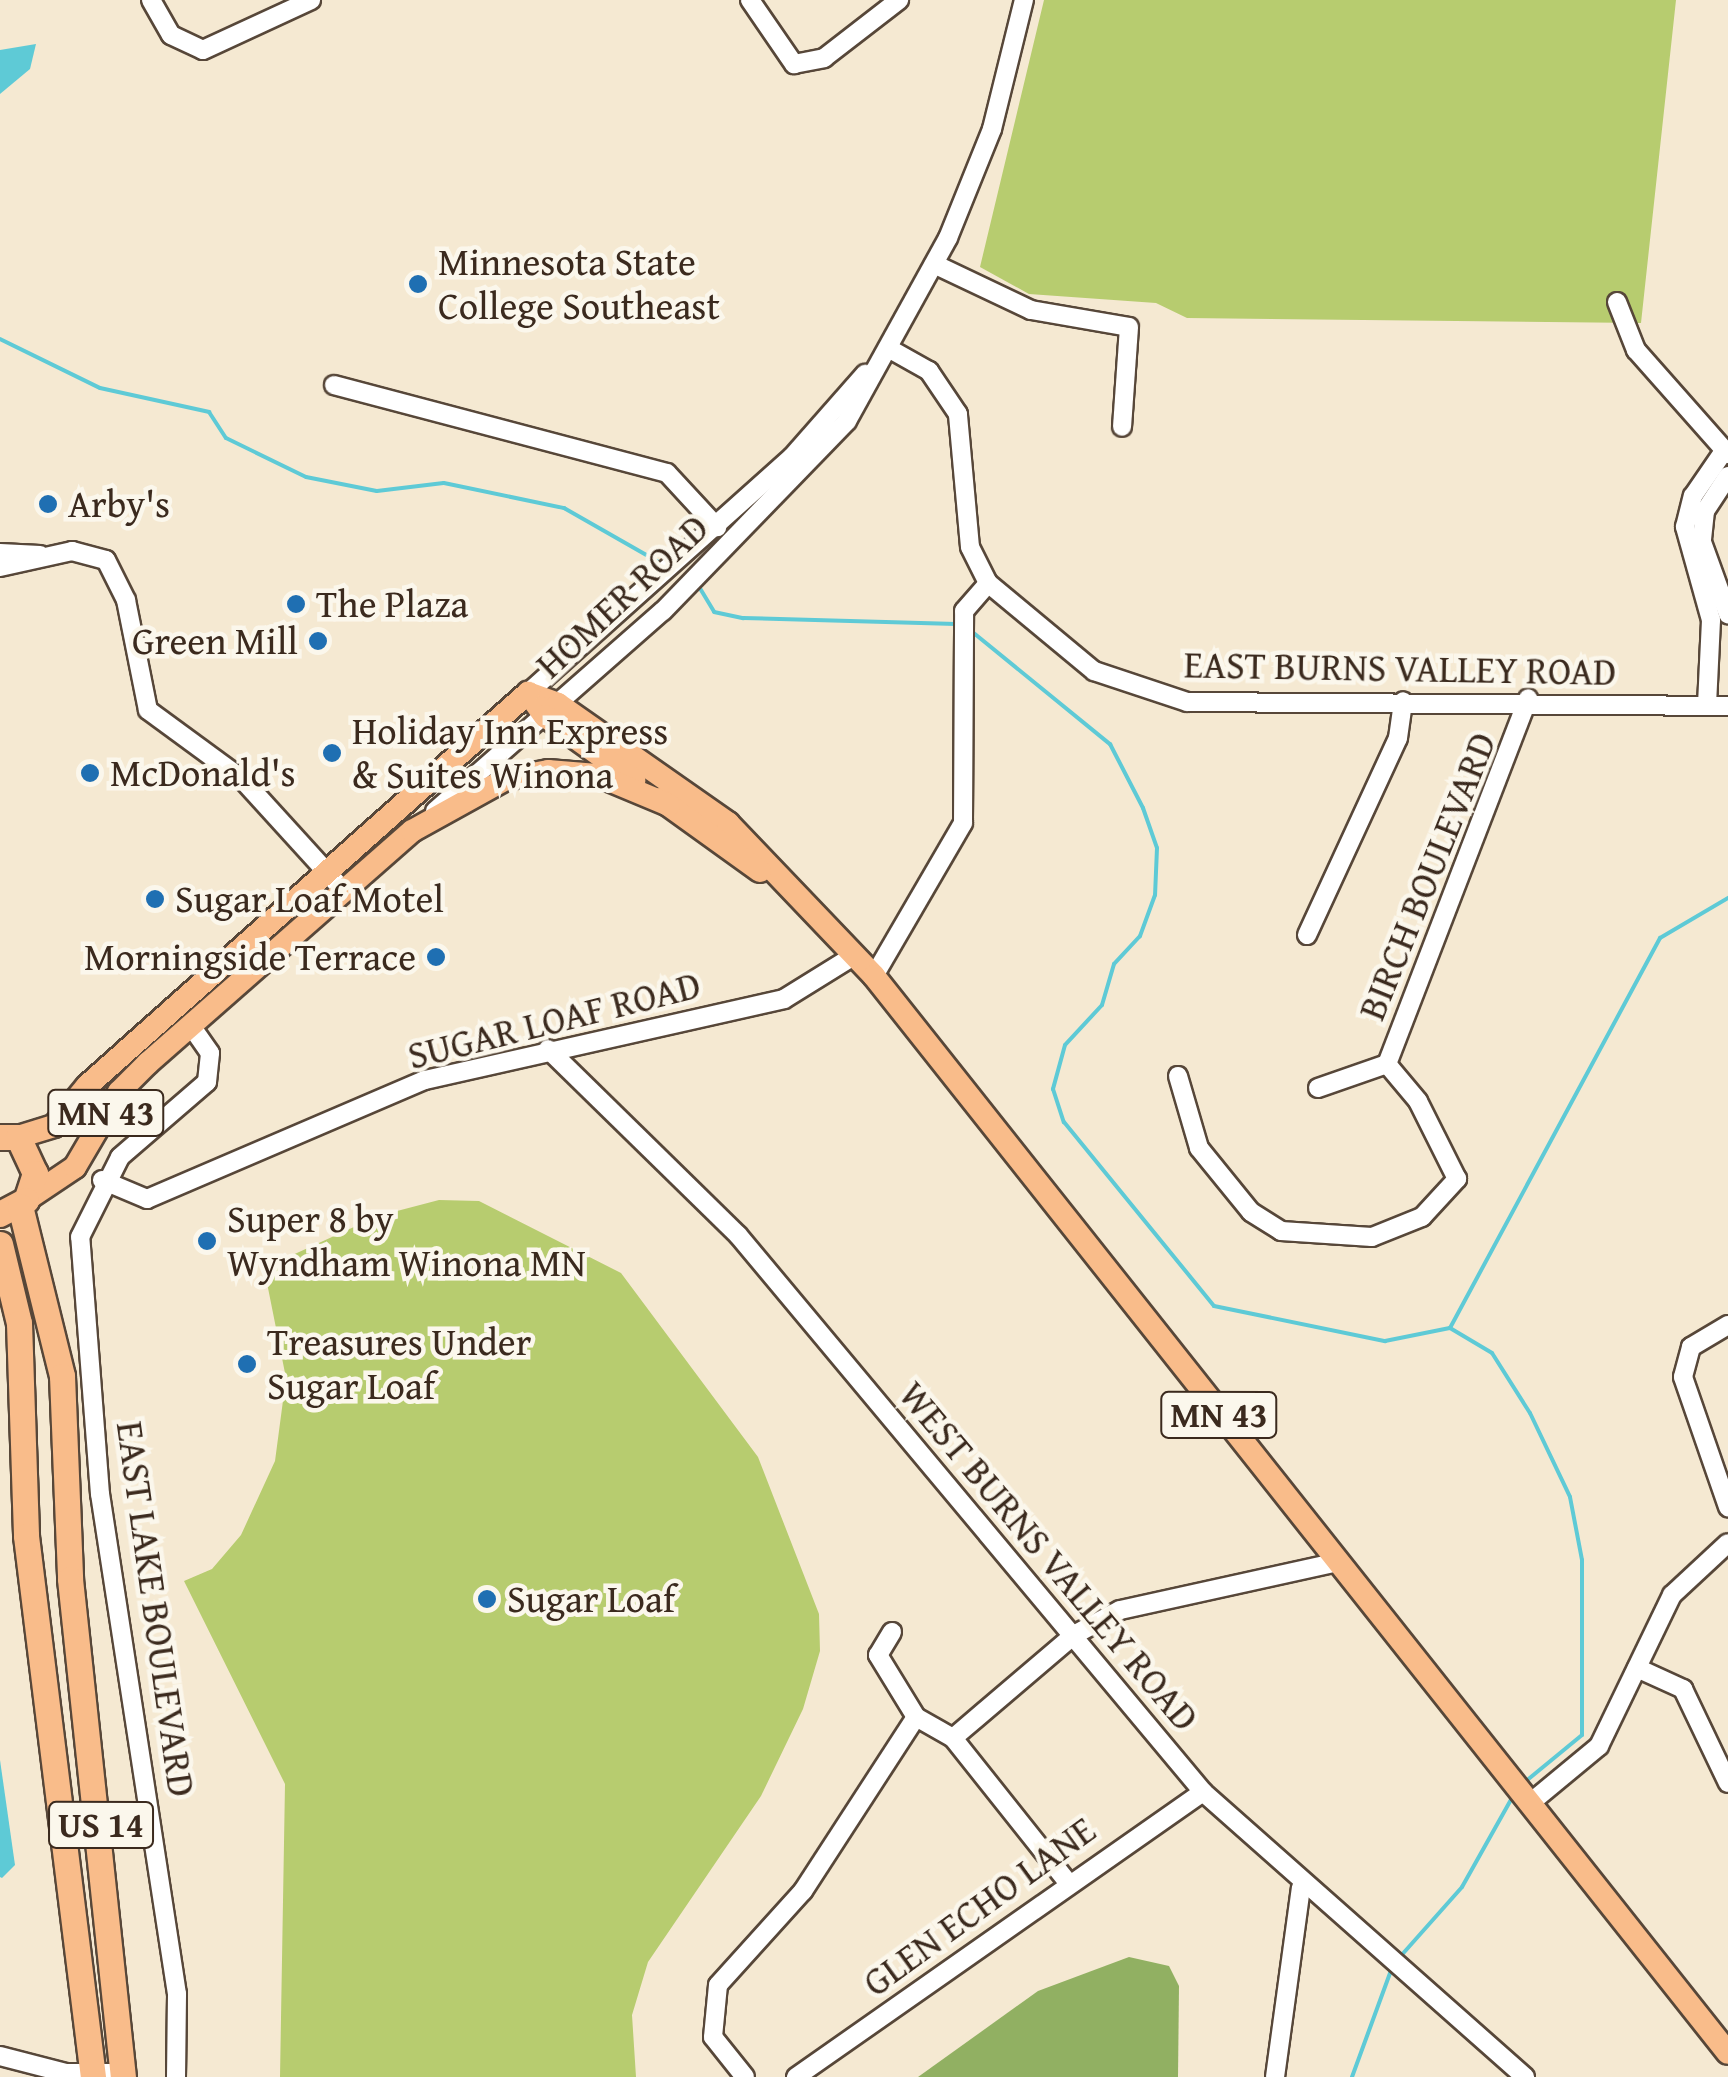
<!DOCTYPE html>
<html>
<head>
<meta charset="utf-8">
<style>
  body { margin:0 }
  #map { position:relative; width:1728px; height:2077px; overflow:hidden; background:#f5e9d2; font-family:"Gentium Book Plus",serif }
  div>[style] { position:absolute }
  .green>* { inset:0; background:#b7cc6f }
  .forest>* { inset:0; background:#91b062 }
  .water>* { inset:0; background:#5ecad6 }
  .stream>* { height:4px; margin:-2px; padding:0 2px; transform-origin:2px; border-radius:2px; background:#5ecad6 }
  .roads { filter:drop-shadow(2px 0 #574739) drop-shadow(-2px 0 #574739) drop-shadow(0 2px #574739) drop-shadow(0 -2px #574739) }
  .minor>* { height:18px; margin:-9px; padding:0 9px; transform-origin:9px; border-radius:9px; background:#fff }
  .major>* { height:22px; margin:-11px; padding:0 11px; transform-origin:11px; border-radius:11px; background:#f9bc8a }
  .highway>* { height:25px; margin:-12.5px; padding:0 12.5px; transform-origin:12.5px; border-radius:12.5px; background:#f9bc8a }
  .dots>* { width:28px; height:28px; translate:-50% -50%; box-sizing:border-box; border:5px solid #fbf7ec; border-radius:50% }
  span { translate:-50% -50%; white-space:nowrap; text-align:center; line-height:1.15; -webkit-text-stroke:9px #fbf7ec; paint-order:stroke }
  .shield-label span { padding:2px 8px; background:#fbf7ec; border:2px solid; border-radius:8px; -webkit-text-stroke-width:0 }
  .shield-label { font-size:35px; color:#3b2a1e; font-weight:700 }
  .poi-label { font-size:38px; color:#3b2a1e }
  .left { translate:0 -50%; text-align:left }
  .right { translate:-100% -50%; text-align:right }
  .street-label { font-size:38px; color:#3b2a1e }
</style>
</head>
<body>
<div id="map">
  <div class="green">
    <div style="clip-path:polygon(1044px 0,1676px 0,1641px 323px,1187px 318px,1156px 303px,1029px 294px,980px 267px)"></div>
    <div style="clip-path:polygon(439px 1200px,479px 1201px,621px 1273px,758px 1457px,819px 1614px,820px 1651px,803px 1709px,761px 1796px,648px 1962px,632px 2015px,636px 2077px,280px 2077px,285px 1784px,184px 1581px,212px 1569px,241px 1535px,275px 1461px,286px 1378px,264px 1268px,378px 1216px)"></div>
  </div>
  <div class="forest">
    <div style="clip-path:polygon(1129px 1957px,1169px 1966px,1179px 1986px,1178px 2077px,918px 2077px,1038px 1991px)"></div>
  </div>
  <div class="water">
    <div style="clip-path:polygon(36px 44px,30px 69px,0 94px,0 50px)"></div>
    <div style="clip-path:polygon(0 1760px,15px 1865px,2px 1878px,0 1877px)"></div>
  </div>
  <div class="stream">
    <div style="left:0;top:339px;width:111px;rotate:26.1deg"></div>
    <div style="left:100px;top:388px;width:112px;rotate:12.4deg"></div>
    <div style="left:209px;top:412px;width:31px;rotate:57deg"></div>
    <div style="left:226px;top:438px;width:89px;rotate:26deg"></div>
    <div style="left:306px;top:477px;width:72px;rotate:11.2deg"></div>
    <div style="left:377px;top:491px;width:67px;rotate:-6.8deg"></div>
    <div style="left:444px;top:483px;width:123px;rotate:11.8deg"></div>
    <div style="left:564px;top:508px;width:115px;rotate:29.7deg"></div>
    <div style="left:698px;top:585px;width:31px;rotate:59deg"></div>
    <div style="left:714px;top:612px;width:30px;rotate:12deg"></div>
    <div style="left:743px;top:618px;width:213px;rotate:1.6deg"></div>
    <div style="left:970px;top:630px;width:181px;rotate:39.2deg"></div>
    <div style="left:1110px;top:744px;width:72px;rotate:62.7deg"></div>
    <div style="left:1143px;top:808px;width:42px;rotate:70.7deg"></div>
    <div style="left:1157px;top:848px;width:47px;rotate:92.4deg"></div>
    <div style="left:1155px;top:895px;width:44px;rotate:110.1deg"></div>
    <div style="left:1140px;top:936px;width:38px;rotate:133deg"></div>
    <div style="left:1114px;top:964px;width:43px;rotate:106.3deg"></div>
    <div style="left:1102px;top:1005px;width:54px;rotate:132.8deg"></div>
    <div style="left:1065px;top:1045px;width:46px;rotate:105.3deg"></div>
    <div style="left:1053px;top:1089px;width:35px;rotate:72deg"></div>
    <div style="left:1064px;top:1122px;width:237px;rotate:50.8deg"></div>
    <div style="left:1214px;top:1306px;width:175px;rotate:11.6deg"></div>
    <div style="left:1385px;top:1341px;width:66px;rotate:-11.3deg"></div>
    <div style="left:1450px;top:1328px;width:443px;rotate:-61.7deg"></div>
    <div style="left:1660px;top:938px;width:79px;rotate:-30.5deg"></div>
    <div style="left:1450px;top:1328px;width:49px;rotate:30.8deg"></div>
    <div style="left:1492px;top:1353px;width:71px;rotate:57.7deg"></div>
    <div style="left:1530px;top:1413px;width:93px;rotate:64.5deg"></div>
    <div style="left:1570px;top:1497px;width:64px;rotate:79.2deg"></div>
    <div style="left:1582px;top:1560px;width:175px;rotate:90deg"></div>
    <div style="left:1582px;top:1735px;width:72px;rotate:140.6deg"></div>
    <div style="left:1399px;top:1958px;width:95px;rotate:-48.4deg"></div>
    <div style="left:1462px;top:1887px;width:102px;rotate:-60.7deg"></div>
    <div style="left:1352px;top:2077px;width:119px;rotate:-69.9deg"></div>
  </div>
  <div class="roads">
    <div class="minor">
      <div style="left:151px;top:0;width:40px;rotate:60.3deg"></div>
      <div style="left:171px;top:35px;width:35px;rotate:25deg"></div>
      <div style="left:203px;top:50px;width:119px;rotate:-24.8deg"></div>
      <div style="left:750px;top:0;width:78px;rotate:55.5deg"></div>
      <div style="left:794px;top:64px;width:31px;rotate:-11deg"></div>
      <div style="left:824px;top:58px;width:95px;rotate:-37.7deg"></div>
      <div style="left:934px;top:264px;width:107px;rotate:25.4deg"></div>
      <div style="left:1031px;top:310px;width:99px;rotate:9.8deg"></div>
      <div style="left:1129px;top:327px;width:100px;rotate:94deg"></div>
      <div style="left:1617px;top:302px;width:52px;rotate:68.4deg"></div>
      <div style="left:1636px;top:350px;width:139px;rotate:48.5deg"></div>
      <div style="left:334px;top:385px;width:344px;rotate:14.8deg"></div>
      <div style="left:667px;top:473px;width:74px;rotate:47.2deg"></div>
      <div style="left:1728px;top:476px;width:42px;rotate:123.3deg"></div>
      <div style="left:1705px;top:511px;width:31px;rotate:96deg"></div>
      <div style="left:1702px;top:542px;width:77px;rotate:70.1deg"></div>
      <div style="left:0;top:553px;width:40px;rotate:2.9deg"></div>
      <div style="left:0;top:567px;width:74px;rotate:-12.5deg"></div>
      <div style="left:72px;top:551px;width:35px;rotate:15deg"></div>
      <div style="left:106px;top:560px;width:45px;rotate:63.4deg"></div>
      <div style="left:126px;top:600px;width:112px;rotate:78.7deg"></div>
      <div style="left:148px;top:710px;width:117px;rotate:36.3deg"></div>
      <div style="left:242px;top:779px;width:150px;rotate:47.7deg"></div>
      <div style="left:988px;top:583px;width:138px;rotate:39.7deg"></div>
      <div style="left:1094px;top:671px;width:98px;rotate:18.4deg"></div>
      <div style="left:1187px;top:702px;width:541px;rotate:0.42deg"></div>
      <div style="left:528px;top:693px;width:354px;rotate:-41.8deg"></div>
      <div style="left:792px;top:457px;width:111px;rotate:-48.7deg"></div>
      <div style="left:1707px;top:705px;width:85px;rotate:-87.3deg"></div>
      <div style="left:1711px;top:620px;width:97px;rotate:-105.6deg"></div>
      <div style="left:1685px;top:527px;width:32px;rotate:-76deg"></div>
      <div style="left:1693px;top:496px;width:55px;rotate:-55.4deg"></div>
      <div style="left:435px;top:811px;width:303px;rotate:-41.3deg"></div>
      <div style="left:663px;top:611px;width:264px;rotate:-45.9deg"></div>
      <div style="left:847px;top:421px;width:209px;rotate:-61.1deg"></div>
      <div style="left:948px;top:238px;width:118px;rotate:-68deg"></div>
      <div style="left:992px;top:129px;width:133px;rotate:-76.1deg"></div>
      <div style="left:1307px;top:935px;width:217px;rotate:-65.2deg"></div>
      <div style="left:1398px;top:738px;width:37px;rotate:-82deg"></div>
      <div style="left:874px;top:976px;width:177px;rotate:-59.8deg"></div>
      <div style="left:963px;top:823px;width:212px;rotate:-89.7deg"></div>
      <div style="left:964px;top:611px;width:37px;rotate:-49deg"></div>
      <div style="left:988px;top:583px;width:40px;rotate:-116.6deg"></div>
      <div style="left:970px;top:547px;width:134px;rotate:-95.2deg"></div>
      <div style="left:958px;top:414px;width:52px;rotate:-124deg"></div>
      <div style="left:929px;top:371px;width:47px;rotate:-150.7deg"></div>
      <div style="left:548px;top:1049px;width:266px;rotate:44.4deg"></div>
      <div style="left:738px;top:1235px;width:726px;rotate:50.14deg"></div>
      <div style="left:1203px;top:1792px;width:430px;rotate:41.5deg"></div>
      <div style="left:1178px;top:1076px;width:75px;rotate:73.7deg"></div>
      <div style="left:1199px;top:1148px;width:82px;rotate:50.9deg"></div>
      <div style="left:1251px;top:1212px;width:36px;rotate:32deg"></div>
      <div style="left:1281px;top:1231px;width:91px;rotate:3.8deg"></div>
      <div style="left:1372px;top:1237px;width:54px;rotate:-21.8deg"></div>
      <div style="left:1422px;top:1217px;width:52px;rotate:-47.4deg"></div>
      <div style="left:1457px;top:1179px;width:87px;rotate:-116.6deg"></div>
      <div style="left:1418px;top:1101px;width:48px;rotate:-130deg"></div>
      <div style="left:1318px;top:1088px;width:73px;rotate:-19.2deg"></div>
      <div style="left:1387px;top:1064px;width:392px;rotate:-68.9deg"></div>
      <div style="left:102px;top:1180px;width:49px;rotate:22.9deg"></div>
      <div style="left:147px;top:1199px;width:302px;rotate:-23.2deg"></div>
      <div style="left:425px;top:1080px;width:368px;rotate:-12.7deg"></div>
      <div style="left:784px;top:999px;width:84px;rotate:-31.8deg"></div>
      <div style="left:1728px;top:1325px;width:43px;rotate:149.3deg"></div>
      <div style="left:1691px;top:1347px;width:31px;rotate:105deg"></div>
      <div style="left:1683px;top:1377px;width:138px;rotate:70.9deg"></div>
      <div style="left:892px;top:1632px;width:27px;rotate:121deg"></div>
      <div style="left:878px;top:1655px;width:73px;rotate:58.5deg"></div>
      <div style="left:1637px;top:1668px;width:51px;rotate:24.5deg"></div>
      <div style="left:1683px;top:1689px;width:104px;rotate:64.4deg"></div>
      <div style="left:953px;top:1738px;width:159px;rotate:-40.4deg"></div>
      <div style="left:1074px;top:1635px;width:52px;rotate:-28.5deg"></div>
      <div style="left:1120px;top:1610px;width:219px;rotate:-12.4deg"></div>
      <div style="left:1529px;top:1804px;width:91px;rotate:-39.6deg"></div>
      <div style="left:1599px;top:1746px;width:168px;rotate:-64.2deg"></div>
      <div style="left:1672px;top:1595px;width:76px;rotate:-42.9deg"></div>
      <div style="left:0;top:2056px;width:68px;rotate:14.4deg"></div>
      <div style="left:66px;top:2073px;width:56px"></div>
      <div style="left:176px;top:2077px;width:83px;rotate:-89.3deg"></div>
      <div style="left:177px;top:1994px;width:506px;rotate:-98.75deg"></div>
      <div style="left:100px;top:1494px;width:258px;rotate:-94.4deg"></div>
      <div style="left:80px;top:1237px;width:89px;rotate:-63.4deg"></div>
      <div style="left:120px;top:1157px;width:115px;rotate:-40.8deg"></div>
      <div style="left:207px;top:1082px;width:29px;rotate:-84deg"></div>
      <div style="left:210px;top:1053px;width:32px;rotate:-125deg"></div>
      <div style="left:745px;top:2077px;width:51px;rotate:-128.7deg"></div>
      <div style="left:713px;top:2037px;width:52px;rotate:-84.5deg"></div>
      <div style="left:718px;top:1985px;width:127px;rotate:-47.9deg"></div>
      <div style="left:803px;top:1891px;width:207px;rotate:-57deg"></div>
      <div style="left:916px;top:1717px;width:43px;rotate:29.6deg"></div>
      <div style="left:953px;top:1738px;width:181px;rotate:51.5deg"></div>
      <div style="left:796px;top:2077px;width:497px;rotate:-35deg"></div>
      <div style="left:1275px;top:2077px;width:191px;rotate:-82.2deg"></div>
    </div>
    <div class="major">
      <div style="left:528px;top:693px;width:32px;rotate:20deg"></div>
      <div style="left:558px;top:704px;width:208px;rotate:35deg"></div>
      <div style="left:728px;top:823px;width:211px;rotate:46.3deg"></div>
      <div style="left:874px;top:976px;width:1374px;rotate:51.59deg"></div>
      <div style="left:528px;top:693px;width:29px;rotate:54deg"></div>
      <div style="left:545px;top:716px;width:110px;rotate:35.7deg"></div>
      <div style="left:660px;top:799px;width:123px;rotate:35.8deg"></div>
      <div style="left:18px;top:1137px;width:38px;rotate:-17deg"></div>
      <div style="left:54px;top:1126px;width:52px;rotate:-50.5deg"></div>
      <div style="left:87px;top:1086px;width:591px;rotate:-41.71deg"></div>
      <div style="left:26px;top:1200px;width:59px;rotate:-34deg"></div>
      <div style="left:75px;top:1167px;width:87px;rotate:-59.6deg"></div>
      <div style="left:119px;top:1092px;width:41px;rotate:-45deg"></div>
      <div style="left:148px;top:1063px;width:351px;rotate:-41.3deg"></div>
      <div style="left:412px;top:831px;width:107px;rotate:-29deg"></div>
      <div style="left:506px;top:779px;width:43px;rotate:-10.8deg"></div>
      <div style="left:548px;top:771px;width:49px;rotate:4.7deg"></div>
      <div style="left:597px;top:775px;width:78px;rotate:22.6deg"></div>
    </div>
    <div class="highway">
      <div style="left:0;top:1137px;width:18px"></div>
      <div style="left:18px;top:1137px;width:40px;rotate:65deg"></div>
      <div style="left:35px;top:1173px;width:28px;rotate:108deg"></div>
      <div style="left:26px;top:1200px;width:30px;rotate:152deg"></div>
      <div style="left:20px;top:1206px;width:175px;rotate:76.1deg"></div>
      <div style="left:62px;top:1376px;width:203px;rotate:87.7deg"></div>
      <div style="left:70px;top:1579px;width:501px;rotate:83.93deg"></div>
      <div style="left:0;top:1244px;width:81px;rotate:76.5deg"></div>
      <div style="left:19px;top:1323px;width:213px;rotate:88.1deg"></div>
      <div style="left:26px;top:1536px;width:545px;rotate:82.94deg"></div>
    </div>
  </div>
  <div class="dots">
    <div style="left:418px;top:284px;background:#1f6fb2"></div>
    <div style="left:48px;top:504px;background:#1f6fb2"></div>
    <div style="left:296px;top:604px;background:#1f6fb2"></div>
    <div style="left:318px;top:641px;background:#1f6fb2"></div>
    <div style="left:332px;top:753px;background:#1f6fb2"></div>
    <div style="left:90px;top:773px;background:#1f6fb2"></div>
    <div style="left:155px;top:899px;background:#1f6fb2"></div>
    <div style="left:436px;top:957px;background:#1f6fb2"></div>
    <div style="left:207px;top:1241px;background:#1f6fb2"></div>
    <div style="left:247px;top:1364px;background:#1f6fb2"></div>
    <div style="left:487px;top:1599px;background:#1f6fb2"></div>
  </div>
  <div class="shield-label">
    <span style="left:106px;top:1113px">MN 43</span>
    <span style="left:1219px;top:1415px">MN 43</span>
    <span style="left:101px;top:1825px">US 14</span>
  </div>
  <div class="poi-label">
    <span class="left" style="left:438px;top:284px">Minnesota State<br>College Southeast</span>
    <span class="left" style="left:68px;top:504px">Arby's</span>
    <span class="left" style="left:316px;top:604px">The Plaza</span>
    <span class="right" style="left:298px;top:641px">Green Mill</span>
    <span class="left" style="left:352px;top:753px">Holiday Inn Express<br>&amp; Suites Winona</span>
    <span class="left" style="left:110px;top:773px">McDonald's</span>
    <span class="left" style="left:175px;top:899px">Sugar Loaf Motel</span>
    <span class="right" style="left:416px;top:957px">Morningside Terrace</span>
    <span class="left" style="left:227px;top:1241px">Super 8 by<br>Wyndham Winona MN</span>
    <span class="left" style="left:267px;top:1364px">Treasures Under<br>Sugar Loaf</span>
    <span class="left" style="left:507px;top:1599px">Sugar Loaf</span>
  </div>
  <div class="street-label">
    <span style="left:622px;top:596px;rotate:-43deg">HOMER ROAD</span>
    <span style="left:1400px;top:668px;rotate:1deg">EAST BURNS VALLEY ROAD</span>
    <span style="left:1427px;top:876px;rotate:-68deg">BIRCH BOULEVARD</span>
    <span style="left:554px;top:1020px;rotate:-14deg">SUGAR LOAF ROAD</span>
    <span style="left:1049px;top:1556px;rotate:50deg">WEST BURNS VALLEY ROAD</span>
    <span style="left:156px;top:1609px;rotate:82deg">EAST LAKE BOULEVARD</span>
    <span style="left:979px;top:1906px;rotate:-36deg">GLEN ECHO LANE</span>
  </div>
</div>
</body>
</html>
